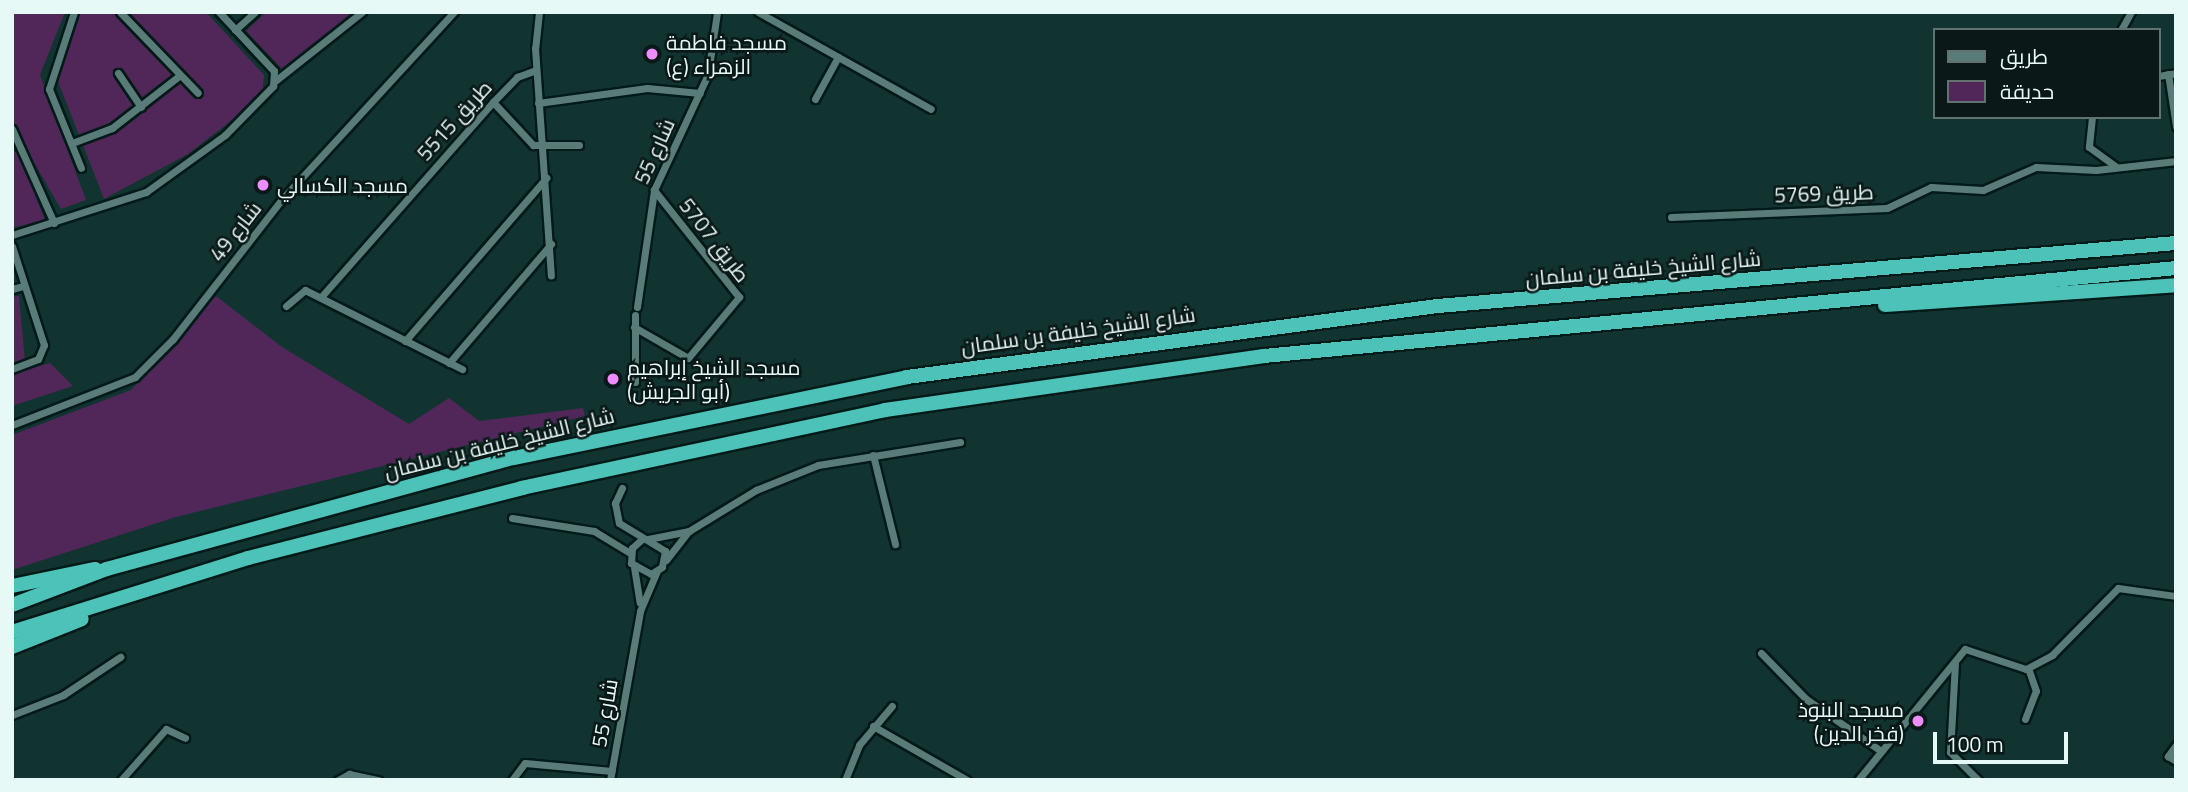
<!DOCTYPE html>
<html>
<head>
<meta charset="utf-8">
<style>
  body { margin:0 }
  #map { position:relative; width:2188px; height:792px; overflow:hidden; background:#113430; font-family:"Titillium Web",Cairo,sans-serif }
  div>[style] { position:absolute }
  .green>* { inset:0; background:#502758 }
  .roads { filter:drop-shadow(2px 0 #021a18) drop-shadow(-2px 0 #021a18) drop-shadow(0 2px #021a18) drop-shadow(0 -2px #021a18) }
  .street>* { height:7px; margin:-3.5px; padding:0 3.5px; transform-origin:3.5px; border-radius:3.5px; background:#597c78 }
  .highway>* { height:14px; margin:-7px; padding:0 7px; transform-origin:7px; border-radius:7px; background:#4cc2b8 }
  .dots>* { width:19px; height:19px; translate:-50% -50%; box-sizing:border-box; border:4px solid #0a1817; border-radius:50% }
  span { translate:-50% -50%; white-space:nowrap; text-align:center; line-height:1.15; -webkit-text-stroke:5px #0a1817; paint-order:stroke }
  .poi-label { font-size:21px; color:#e7f9f7 }
  .left { translate:0 -50%; text-align:left }
  .right { translate:-100% -50%; text-align:right }
  .street-label { font-size:21px; color:#e7f9f7 }
  .frame { position:absolute; inset:0; border:14px solid #e7f9f7; pointer-events:none }
  .legend { position:absolute; left:1933px; top:28px; width:228px; height:91px; box-sizing:border-box; background:#0a1817; border:2px solid #627271; margin:0; padding:9px 12px; list-style:none; font-size:21px; color:#e7f9f7 }
  .legend li { display:flex; align-items:center; gap:14px; height:35px }
  .legend b { width:35px; border:2px solid #627271 }
  .scale { position:absolute; left:1933px; top:732px; width:135px; height:32px; box-sizing:border-box; border:4px solid #e7f9f7; border-top:0; padding-left:9px; font-size:21px; line-height:24px; white-space:nowrap; color:#e7f9f7; -webkit-text-stroke:5px #0a1817; paint-order:stroke }
</style>
</head>
<body>
<div id="map">
  <div class="green">
    <div style="clip-path:polygon(12px 12px,65px 12px,40px 75px,86px 200px,61px 209px,12px 125px)"></div>
    <div style="clip-path:polygon(77px 12px,206px 12px,264px 75px,262px 97px,188px 154px,104px 199px,57px 79px)"></div>
    <div style="clip-path:polygon(266px 12px,352px 12px,286px 73px,246px 31px)"></div>
    <div style="clip-path:polygon(18px 151px,45px 220px,12px 228px,12px 153px)"></div>
    <div style="clip-path:polygon(19px 296px,25px 361px,12px 364px,12px 297px)"></div>
    <div style="clip-path:polygon(216px 296px,282px 347px,409px 424px,449px 398px,479px 421px,583px 408px,585px 416px,176px 517px,12px 570px,12px 435px,131px 390px)"></div>
    <div style="clip-path:polygon(50px 363px,73px 386px,12px 406px,12px 374px)"></div>
  </div>
  <div class="roads">
    <div class="street">
      <div style="left:74px;top:12px;width:81px;rotate:108deg"></div>
      <div style="left:49px;top:89px;width:85px;rotate:67.9deg"></div>
      <div style="left:120px;top:12px;width:112px;rotate:46.1deg"></div>
      <div style="left:539px;top:12px;width:36px;rotate:96deg"></div>
      <div style="left:535px;top:48px;width:228px;rotate:86deg"></div>
      <div style="left:758px;top:12px;width:198px;rotate:29.3deg"></div>
      <div style="left:235px;top:30px;width:27px;rotate:-42deg"></div>
      <div style="left:2121px;top:30px;width:21px;rotate:-61deg"></div>
      <div style="left:118px;top:73px;width:41px;rotate:55.9deg"></div>
      <div style="left:2168px;top:74px;width:53px;rotate:81.3deg"></div>
      <div style="left:2158px;top:76px;width:18px;rotate:-9deg"></div>
      <div style="left:275px;top:81px;width:111px;rotate:-38.4deg"></div>
      <div style="left:815px;top:99px;width:48px;rotate:-61.3deg"></div>
      <div style="left:493px;top:102px;width:59px;rotate:47.1deg"></div>
      <div style="left:533px;top:145px;width:46px"></div>
      <div style="left:538px;top:103px;width:110px;rotate:-7.8deg"></div>
      <div style="left:647px;top:88px;width:53px;rotate:5.4deg"></div>
      <div style="left:2092px;top:117px;width:30px;rotate:96deg"></div>
      <div style="left:2089px;top:147px;width:34px;rotate:36deg"></div>
      <div style="left:12px;top:129px;width:103px;rotate:65.9deg"></div>
      <div style="left:72px;top:143px;width:43px;rotate:-20.6deg"></div>
      <div style="left:112px;top:128px;width:86px;rotate:-37.9deg"></div>
      <div style="left:1671px;top:217px;width:216px;rotate:-2.4deg"></div>
      <div style="left:1887px;top:208px;width:49px;rotate:-25.5deg"></div>
      <div style="left:1931px;top:187px;width:52px;rotate:3.3deg"></div>
      <div style="left:1983px;top:190px;width:58px;rotate:-23.5deg"></div>
      <div style="left:2036px;top:167px;width:60px;rotate:2.9deg"></div>
      <div style="left:2096px;top:170px;width:81px;rotate:-6.4deg"></div>
      <div style="left:12px;top:235px;width:141px;rotate:-17.8deg"></div>
      <div style="left:146px;top:192px;width:97px;rotate:-35.8deg"></div>
      <div style="left:225px;top:135px;width:69px;rotate:-45.6deg"></div>
      <div style="left:273px;top:86px;width:15px;rotate:-86deg"></div>
      <div style="left:274px;top:71px;width:81px;rotate:-133deg"></div>
      <div style="left:12px;top:246px;width:104px;rotate:72.1deg"></div>
      <div style="left:44px;top:345px;width:15px;rotate:113deg"></div>
      <div style="left:38px;top:359px;width:28px;rotate:159deg"></div>
      <div style="left:12px;top:289px;width:11px;rotate:-15deg"></div>
      <div style="left:321px;top:297px;width:260px;rotate:-48.6deg"></div>
      <div style="left:493px;top:102px;width:35px;rotate:-46deg"></div>
      <div style="left:517px;top:77px;width:20px;rotate:-20deg"></div>
      <div style="left:286px;top:306px;width:25px;rotate:-40deg"></div>
      <div style="left:305px;top:290px;width:176px;rotate:26.7deg"></div>
      <div style="left:637px;top:307px;width:118px;rotate:-81.7deg"></div>
      <div style="left:654px;top:190px;width:128px;rotate:-65deg"></div>
      <div style="left:708px;top:74px;width:63px;rotate:-81.7deg"></div>
      <div style="left:634px;top:327px;width:62px;rotate:29.9deg"></div>
      <div style="left:688px;top:358px;width:80px;rotate:-50.1deg"></div>
      <div style="left:739px;top:297px;width:137px;rotate:-128.5deg"></div>
      <div style="left:405px;top:341px;width:216px;rotate:-49.1deg"></div>
      <div style="left:449px;top:363px;width:157px;rotate:-49.4deg"></div>
      <div style="left:635px;top:382px;width:67px;rotate:-90deg"></div>
      <div style="left:12px;top:425px;width:132px;rotate:-21.3deg"></div>
      <div style="left:135px;top:377px;width:54px;rotate:-45deg"></div>
      <div style="left:173px;top:339px;width:177px;rotate:-52.1deg"></div>
      <div style="left:282px;top:199px;width:254px;rotate:-47.4deg"></div>
      <div style="left:873px;top:455px;width:92px;rotate:76.1deg"></div>
      <div style="left:622px;top:488px;width:17px;rotate:115deg"></div>
      <div style="left:615px;top:503px;width:20px;rotate:79deg"></div>
      <div style="left:619px;top:523px;width:54px;rotate:31.3deg"></div>
      <div style="left:665px;top:551px;width:16px;rotate:101deg"></div>
      <div style="left:662px;top:567px;width:13px;rotate:148deg"></div>
      <div style="left:651px;top:574px;width:23px;rotate:-151deg"></div>
      <div style="left:631px;top:563px;width:15px;rotate:-86deg"></div>
      <div style="left:632px;top:548px;width:13px;rotate:-42deg"></div>
      <div style="left:512px;top:518px;width:83px;rotate:9deg"></div>
      <div style="left:594px;top:531px;width:42px;rotate:31.4deg"></div>
      <div style="left:648px;top:539px;width:42px;rotate:-11deg"></div>
      <div style="left:689px;top:531px;width:79px;rotate:-31.5deg"></div>
      <div style="left:756px;top:490px;width:67px;rotate:-22deg"></div>
      <div style="left:818px;top:465px;width:144px;rotate:-9.2deg"></div>
      <div style="left:666px;top:560px;width:37px;rotate:-52deg"></div>
      <div style="left:634px;top:567px;width:36px;rotate:81deg"></div>
      <div style="left:1761px;top:653px;width:64px;rotate:45.6deg"></div>
      <div style="left:1806px;top:699px;width:91px;rotate:34.7deg"></div>
      <div style="left:1955px;top:663px;width:89px;rotate:93.2deg"></div>
      <div style="left:1950px;top:752px;width:40px;rotate:45deg"></div>
      <div style="left:12px;top:715px;width:55px;rotate:-21.4deg"></div>
      <div style="left:63px;top:695px;width:69px;rotate:-33.7deg"></div>
      <div style="left:2025px;top:719px;width:30px;rotate:-69deg"></div>
      <div style="left:2036px;top:691px;width:24px;rotate:-109deg"></div>
      <div style="left:873px;top:726px;width:108px;rotate:29.9deg"></div>
      <div style="left:2176px;top:745px;width:14px;rotate:126deg"></div>
      <div style="left:2168px;top:756px;width:9px;rotate:32deg"></div>
      <div style="left:121px;top:780px;width:68px;rotate:-48.6deg"></div>
      <div style="left:166px;top:729px;width:21px;rotate:25deg"></div>
      <div style="left:338px;top:780px;width:13px;rotate:-29deg"></div>
      <div style="left:349px;top:774px;width:30px;rotate:12deg"></div>
      <div style="left:512px;top:780px;width:21px;rotate:-53deg"></div>
      <div style="left:525px;top:763px;width:87px;rotate:5.3deg"></div>
      <div style="left:610px;top:780px;width:172px;rotate:-79.9deg"></div>
      <div style="left:640px;top:611px;width:43px;rotate:-67deg"></div>
      <div style="left:845px;top:780px;width:38px;rotate:-68deg"></div>
      <div style="left:859px;top:745px;width:51px;rotate:-49.8deg"></div>
      <div style="left:1858px;top:780px;width:169px;rotate:-50.8deg"></div>
      <div style="left:1965px;top:649px;width:64px;rotate:18.2deg"></div>
      <div style="left:2026px;top:669px;width:30px;rotate:-28deg"></div>
      <div style="left:2052px;top:655px;width:94px;rotate:-45.4deg"></div>
      <div style="left:2118px;top:588px;width:59px;rotate:7.9deg"></div>
    </div>
    <div class="highway">
      <div style="left:1885px;top:305px;width:292px;rotate:-3.9deg"></div>
      <div style="left:12px;top:586px;width:85px;rotate:-11.6deg"></div>
      <div style="left:12px;top:605px;width:102px;rotate:-20.8deg"></div>
      <div style="left:107px;top:569px;width:422px;rotate:-15.3deg"></div>
      <div style="left:514px;top:458px;width:401px;rotate:-11.6deg"></div>
      <div style="left:907px;top:377px;width:536px;rotate:-7.62deg"></div>
      <div style="left:1438px;top:306px;width:741px;rotate:-4.88deg"></div>
      <div style="left:12px;top:632px;width:247px;rotate:-17.4deg"></div>
      <div style="left:248px;top:558px;width:283px;rotate:-14.3deg"></div>
      <div style="left:522px;top:488px;width:371px;rotate:-12.1deg"></div>
      <div style="left:885px;top:410px;width:383px;rotate:-8.1deg"></div>
      <div style="left:1264px;top:356px;width:916px;rotate:-5.51deg"></div>
      <div style="left:12px;top:647px;width:75px;rotate:-21.8deg"></div>
    </div>
  </div>
  <div class="dots">
    <div style="left:652px;top:54px;background:#eb8dfc"></div>
    <div style="left:263px;top:185px;background:#eb8dfc"></div>
    <div style="left:613px;top:379px;background:#eb8dfc"></div>
    <div style="left:1918px;top:721px;background:#eb8dfc"></div>
  </div>
  <div class="poi-label">
    <span class="left" style="left:666px;top:54px">مسجد فاطمة<br>الزهراء (ع)</span>
    <span class="left" style="left:277px;top:185px">مسجد الكسالي</span>
    <span class="left" style="left:627px;top:379px">مسجد الشيخ إبراهيم<br>(أبو الجريش)</span>
    <span class="right" style="left:1904px;top:721px">مسجد البنوذ<br>(فخر الدين)</span>
  </div>
  <div class="street-label">
    <span style="left:454px;top:120px;rotate:-48deg">طريق 5515</span>
    <span style="left:654px;top:151px;rotate:-66deg">شارع 55</span>
    <span style="left:1824px;top:193px;rotate:-2deg">طريق 5769</span>
    <span style="left:235px;top:231px;rotate:-52deg">شارع 49</span>
    <span style="left:715px;top:240px;rotate:52deg">طريق 5707</span>
    <span style="left:1643px;top:268px;rotate:-5deg">شارع الشيخ خليفة بن سلمان</span>
    <span style="left:1078px;top:330px;rotate:-8deg">شارع الشيخ خليفة بن سلمان</span>
    <span style="left:499px;top:443px;rotate:-14deg">شارع الشيخ خليفة بن سلمان</span>
    <span style="left:604px;top:713px;rotate:-80deg">شارع 55</span>
  </div>
  <div class="frame"></div>
  <ul class="legend">
  <li><b style="height:9px;background:#597c78"></b>طريق</li>
  <li><b style="height:19px;background:#502758"></b>حديقة</li>
  </ul>
  <div class="scale">100 m</div>
</div>
</body>
</html>
